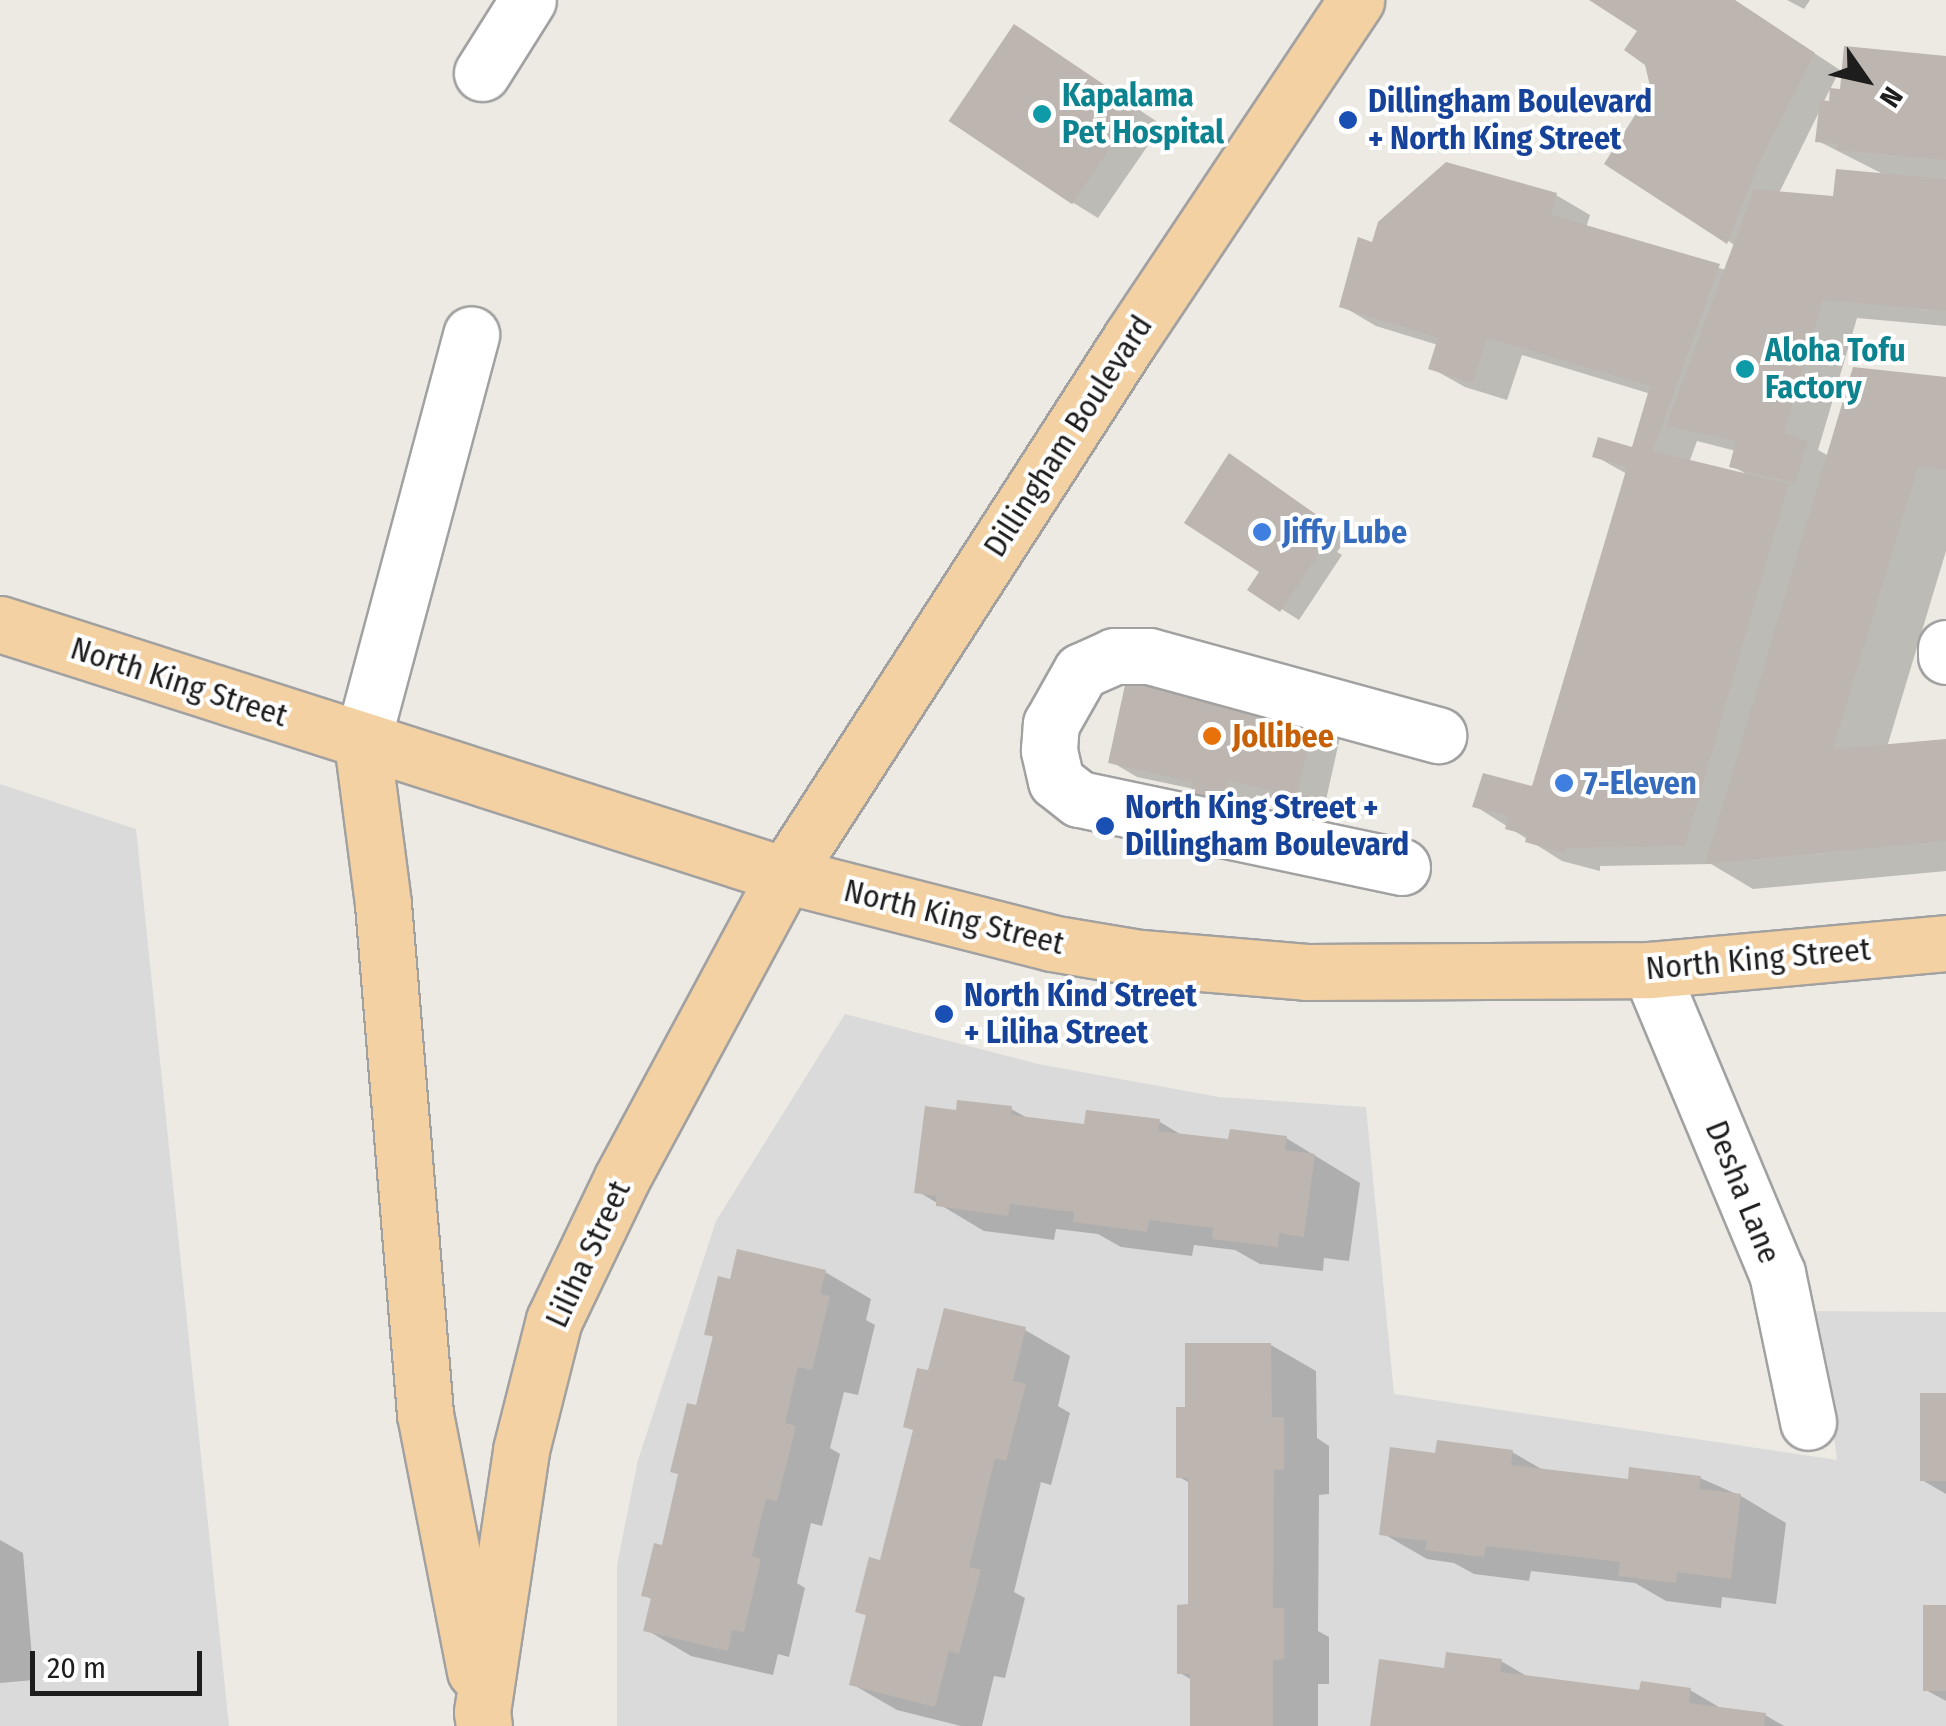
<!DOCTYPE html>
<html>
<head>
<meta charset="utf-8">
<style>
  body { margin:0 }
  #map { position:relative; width:1946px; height:1726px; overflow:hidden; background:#edeae4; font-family:"Fira Sans Condensed",sans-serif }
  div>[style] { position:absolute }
  .residential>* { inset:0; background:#dbdada }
  .shadow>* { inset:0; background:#0003 }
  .building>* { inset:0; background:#bdb6b0; transform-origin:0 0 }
  .roads { filter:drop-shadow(2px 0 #a1a1a1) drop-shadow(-2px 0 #a1a1a1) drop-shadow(0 2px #a1a1a1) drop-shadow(0 -2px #a1a1a1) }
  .minor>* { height:55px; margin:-27.5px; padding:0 27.5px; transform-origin:27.5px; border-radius:27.5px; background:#fff }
  .major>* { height:55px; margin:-27.5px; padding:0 27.5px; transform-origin:27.5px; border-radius:27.5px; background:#f4d1a2 }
  .dots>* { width:28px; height:28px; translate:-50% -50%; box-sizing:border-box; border:5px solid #fff; border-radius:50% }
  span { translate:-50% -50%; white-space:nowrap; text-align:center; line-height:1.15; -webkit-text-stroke:8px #fff; paint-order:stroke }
  .culture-label { font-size:32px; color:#0d838f; font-weight:700 }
  .left { translate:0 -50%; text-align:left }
  .transit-label { font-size:32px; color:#164399; font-weight:700 }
  .street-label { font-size:32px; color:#1d1d1d }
  .shop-label { font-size:32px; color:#366cbe; font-weight:700 }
  .food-label { font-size:32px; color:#c56008; font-weight:700 }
  .north { position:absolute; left:1816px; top:30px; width:100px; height:100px; -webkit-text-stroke:8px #fff; paint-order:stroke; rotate:124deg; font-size:28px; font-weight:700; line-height:40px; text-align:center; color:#1d1d1d }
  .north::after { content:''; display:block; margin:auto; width:35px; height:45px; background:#1d1d1d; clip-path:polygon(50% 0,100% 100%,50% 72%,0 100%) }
  .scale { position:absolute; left:30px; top:1651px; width:172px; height:45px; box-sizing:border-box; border:5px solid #1d1d1d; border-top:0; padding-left:12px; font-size:30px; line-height:35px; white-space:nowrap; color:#1d1d1d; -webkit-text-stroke:8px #fff; paint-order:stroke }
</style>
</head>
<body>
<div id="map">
  <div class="residential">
    <div style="clip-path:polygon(0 784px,136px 829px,229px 1726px,0 1726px)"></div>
    <div style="clip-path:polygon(845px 1014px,1038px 1064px,1219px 1097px,1366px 1107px,1394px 1394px,1837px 1460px,1827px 1382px,1805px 1311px,1946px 1312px,1946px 1726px,617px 1726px,617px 1565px,638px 1460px,716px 1221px)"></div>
  </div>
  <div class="shadow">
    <div style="clip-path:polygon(evenodd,1593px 0,1733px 0,1840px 70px,1823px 103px,1832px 104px,1842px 91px,1946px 59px,1946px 326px,1857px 318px,1818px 450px,1829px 456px,1946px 380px,1946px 551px,1887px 747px,1946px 742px,1946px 871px,1753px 889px,1711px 864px,1600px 866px,1600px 871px,1562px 861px,1475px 806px,1534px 789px,1627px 474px,1595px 456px,1634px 450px,1651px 394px,1522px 355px,1507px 400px,1465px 387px,1431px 368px,1438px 345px,1376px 326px,1342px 306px,1374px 245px,1447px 165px,1556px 195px,1590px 215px,1586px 228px,1726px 270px,1736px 246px,1607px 163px,1653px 91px,1640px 30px,1593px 0,1821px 108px,1818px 141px,1887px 176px,1835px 198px,1779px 193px,1821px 108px,1593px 0,1697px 441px,1736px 451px,1732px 466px,1748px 475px,1689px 463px,1697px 441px)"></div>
    <div style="clip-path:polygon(1787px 0,1810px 0,1804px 9px)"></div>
    <div style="clip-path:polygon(1015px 27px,1162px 125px,1098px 218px,1072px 202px)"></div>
    <div style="clip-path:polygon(1247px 467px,1348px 537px,1337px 552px,1342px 555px,1299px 620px,1250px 589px,1263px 571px)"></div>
    <div style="clip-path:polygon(1315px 712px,1342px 728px,1324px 809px,1256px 795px,1247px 831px,1194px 789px,1137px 777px,1110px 761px)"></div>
    <div style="clip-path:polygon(1011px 1109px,1031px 1120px,1086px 1127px,1088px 1113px,1160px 1122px,1185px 1137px,1230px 1142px,1286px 1138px,1360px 1183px,1349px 1261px,1324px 1258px,1323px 1271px,1260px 1264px,1235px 1250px,1194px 1245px,1192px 1256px,1121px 1247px,1098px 1234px,1056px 1229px,1054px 1240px,984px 1231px,917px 1191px,958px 1113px)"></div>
    <div style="clip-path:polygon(825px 1272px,871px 1299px,866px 1320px,875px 1325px,858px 1395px,844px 1392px,830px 1448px,840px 1454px,822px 1526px,811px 1523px,797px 1583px,805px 1588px,789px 1657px,778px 1654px,773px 1675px,691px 1656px,645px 1629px,653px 1600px,644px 1595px,663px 1548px,698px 1408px,715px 1338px,706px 1333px,731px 1282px)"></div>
    <div style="clip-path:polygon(1025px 1330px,1070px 1356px,1058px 1406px,1070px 1413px,1051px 1485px,1041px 1482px,1014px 1592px,1025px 1598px,1005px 1678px,994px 1676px,982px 1726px,961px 1726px,897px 1710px,852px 1684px,868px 1617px,858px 1610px,882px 1563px,916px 1431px,906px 1426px,930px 1373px)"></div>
    <div style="clip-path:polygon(1271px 1345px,1316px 1371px,1317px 1438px,1329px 1446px,1329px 1494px,1319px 1495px,1318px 1631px,1329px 1637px,1329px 1684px,1318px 1684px,1318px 1726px,1192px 1726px,1192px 1680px,1180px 1673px,1190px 1607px,1190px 1483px,1179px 1477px,1188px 1410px)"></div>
    <div style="clip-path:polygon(1946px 1395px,1946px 1494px,1922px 1480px)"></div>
    <div style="clip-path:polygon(1512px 1452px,1545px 1471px,1630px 1482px,1700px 1478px,1741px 1496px,1786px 1523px,1776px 1604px,1722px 1597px,1721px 1608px,1666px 1601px,1635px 1583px,1531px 1571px,1529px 1581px,1474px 1574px,1454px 1563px,1427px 1559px,1382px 1533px,1437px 1456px)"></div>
    <div style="clip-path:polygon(0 1540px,23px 1553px,34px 1680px,0 1683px)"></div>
    <div style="clip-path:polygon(1946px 1607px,1946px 1701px,1926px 1690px)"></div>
    <div style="clip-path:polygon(1501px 1661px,1530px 1678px,1641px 1693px,1690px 1690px,1724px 1710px,1765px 1715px,1784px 1726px,1373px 1726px,1447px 1670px)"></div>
  </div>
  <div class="building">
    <div style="clip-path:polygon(1589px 0,1735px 0,1815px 53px,1760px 161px,1727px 244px,1604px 164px,1651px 90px,1645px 65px,1624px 50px,1637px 31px)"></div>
    <div style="left:1014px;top:24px;width:149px;height:117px;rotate:34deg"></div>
    <div style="clip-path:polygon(1844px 46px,1946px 56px,1946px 160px,1837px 150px,1838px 144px,1815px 142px,1820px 100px,1829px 101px,1830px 88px,1840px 89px)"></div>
    <div style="clip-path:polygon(1446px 162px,1557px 193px,1551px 215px,1720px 264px,1653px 451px,1789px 484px,1685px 846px,1566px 848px,1566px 854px,1525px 842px,1527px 835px,1505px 829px,1508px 816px,1472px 807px,1483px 773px,1532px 786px,1627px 467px,1592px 457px,1598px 437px,1632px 447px,1650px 386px,1487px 338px,1473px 383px,1428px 369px,1438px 338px,1339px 307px,1358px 237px,1372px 242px,1378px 222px)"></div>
    <div style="clip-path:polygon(1836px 169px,1946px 179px,1946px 311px,1823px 300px,1784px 433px,1808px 441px,1795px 483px,1729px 467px,1736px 441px,1666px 426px,1754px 189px,1833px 196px)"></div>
    <div style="clip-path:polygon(1853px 367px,1946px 377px,1946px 470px,1918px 467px,1833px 749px,1946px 739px,1946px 841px,1705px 864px)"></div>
    <div style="clip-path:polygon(1229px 453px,1331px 525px,1321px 540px,1326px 543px,1280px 612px,1247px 590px,1259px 572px,1184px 523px)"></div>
    <div style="clip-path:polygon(1130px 662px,1316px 710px,1297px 796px,1229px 781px,1221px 818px,1187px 811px,1193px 782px,1108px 763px)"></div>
    <div style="clip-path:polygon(957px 1100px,1012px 1106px,1011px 1115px,1084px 1124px,1086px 1110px,1160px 1119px,1158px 1131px,1228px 1139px,1230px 1129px,1287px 1136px,1285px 1150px,1315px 1154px,1304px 1237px,1279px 1233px,1278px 1247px,1212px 1239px,1213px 1228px,1149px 1220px,1147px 1232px,1073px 1222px,1074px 1212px,1010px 1204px,1008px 1216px,936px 1206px,936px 1196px,914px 1193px,925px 1106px,956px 1110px)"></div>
    <div style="clip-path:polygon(737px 1249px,826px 1270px,820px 1294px,830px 1296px,812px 1370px,798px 1367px,785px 1423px,796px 1426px,777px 1501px,766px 1499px,752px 1556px,761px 1559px,744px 1632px,732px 1630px,728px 1651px,643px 1631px,651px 1598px,641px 1596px,654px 1543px,662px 1545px,678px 1474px,670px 1472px,687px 1403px,696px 1405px,713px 1336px,704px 1335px,718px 1276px,730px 1279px)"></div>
    <div style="clip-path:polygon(944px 1308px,1026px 1327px,1013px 1381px,1026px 1384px,1006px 1461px,995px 1458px,969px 1567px,981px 1570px,959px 1654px,949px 1651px,935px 1707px,849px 1685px,866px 1615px,855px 1612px,869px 1557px,880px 1560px,913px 1430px,903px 1427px,917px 1368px,928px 1370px)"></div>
    <div style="clip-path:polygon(1185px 1343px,1271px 1343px,1272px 1417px,1284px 1417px,1284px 1469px,1274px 1470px,1273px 1608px,1284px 1608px,1284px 1659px,1273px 1660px,1273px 1726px,1190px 1726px,1190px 1674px,1177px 1674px,1177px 1605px,1188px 1604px,1188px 1478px,1176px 1478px,1176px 1407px,1185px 1407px)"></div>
    <div style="left:1920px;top:1393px;width:26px;height:88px"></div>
    <div style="clip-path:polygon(1437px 1440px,1513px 1450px,1511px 1465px,1628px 1479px,1629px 1467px,1701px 1476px,1699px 1489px,1741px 1494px,1731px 1579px,1677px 1572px,1676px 1583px,1618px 1576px,1620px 1562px,1486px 1546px,1484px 1557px,1425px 1550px,1427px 1541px,1379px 1535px,1390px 1447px,1435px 1453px)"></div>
    <div style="left:1923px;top:1605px;width:23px;height:86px"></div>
    <div style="clip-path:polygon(1446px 1652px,1502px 1659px,1500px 1672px,1639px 1690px,1641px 1681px,1691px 1688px,1689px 1703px,1766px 1713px,1764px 1726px,1370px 1726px,1379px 1659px,1444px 1668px)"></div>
  </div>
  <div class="roads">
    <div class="minor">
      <div style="left:482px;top:73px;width:86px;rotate:-57.8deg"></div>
      <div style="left:1946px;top:648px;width:8px;rotate:90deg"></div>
      <div style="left:362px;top:742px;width:422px;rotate:-75deg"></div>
      <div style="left:1402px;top:867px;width:330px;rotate:-168.1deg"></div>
      <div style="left:1079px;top:799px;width:29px;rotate:-142deg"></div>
      <div style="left:1056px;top:781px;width:32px;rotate:-103deg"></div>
      <div style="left:1049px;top:750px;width:26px;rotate:-86deg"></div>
      <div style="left:1051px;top:724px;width:61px;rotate:-60.5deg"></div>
      <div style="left:1081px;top:671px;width:36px;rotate:-24deg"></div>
      <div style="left:1114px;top:656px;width:35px"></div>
      <div style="left:1149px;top:656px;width:300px;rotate:15.3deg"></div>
      <div style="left:1650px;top:970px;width:329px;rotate:67.3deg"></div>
      <div style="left:1777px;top:1273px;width:152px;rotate:78.2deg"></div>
    </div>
    <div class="major">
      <div style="left:0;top:624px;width:824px;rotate:17.73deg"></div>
      <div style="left:785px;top:875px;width:275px;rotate:14.3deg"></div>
      <div style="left:1051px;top:943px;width:91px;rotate:9.5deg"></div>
      <div style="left:1141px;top:958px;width:166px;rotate:4.8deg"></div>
      <div style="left:1306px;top:972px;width:344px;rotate:-0.3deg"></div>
      <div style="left:1650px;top:970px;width:297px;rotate:-5.2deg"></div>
      <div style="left:362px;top:742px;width:163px;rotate:82.6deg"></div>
      <div style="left:383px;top:904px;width:512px;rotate:85.29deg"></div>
      <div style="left:425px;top:1414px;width:262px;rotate:79deg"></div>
      <div style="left:484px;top:1726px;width:14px;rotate:-98deg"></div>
      <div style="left:482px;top:1712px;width:265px;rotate:-81.5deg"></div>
      <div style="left:521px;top:1450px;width:134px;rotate:-75.8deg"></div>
      <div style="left:554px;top:1320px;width:157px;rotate:-64.4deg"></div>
      <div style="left:622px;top:1178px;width:344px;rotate:-61.7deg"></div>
      <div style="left:785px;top:875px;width:639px;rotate:-57.21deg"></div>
      <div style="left:1131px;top:338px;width:406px;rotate:-56.3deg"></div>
    </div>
  </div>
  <div class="dots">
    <div style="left:1042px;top:114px;background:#0f9aa8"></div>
    <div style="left:1348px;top:120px;background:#1a4fb4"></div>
    <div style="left:1745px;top:369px;background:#0f9aa8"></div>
    <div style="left:1262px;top:532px;background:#3f7fe0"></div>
    <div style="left:1212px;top:736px;background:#e8710a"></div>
    <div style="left:1564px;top:783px;background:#3f7fe0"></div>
    <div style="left:1105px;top:826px;background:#1a4fb4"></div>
    <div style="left:944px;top:1014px;background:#1a4fb4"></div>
  </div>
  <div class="culture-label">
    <span class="left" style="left:1062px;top:114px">Kapalama<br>Pet Hospital</span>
    <span class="left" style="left:1765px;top:369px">Aloha Tofu<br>Factory</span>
  </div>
  <div class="transit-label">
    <span class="left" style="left:1368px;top:120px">Dillingham Boulevard<br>+ North King Street</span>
    <span class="left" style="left:1125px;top:826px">North King Street +<br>Dillingham Boulevard</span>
    <span class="left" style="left:964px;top:1014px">North Kind Street<br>+ Liliha Street</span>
  </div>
  <div class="street-label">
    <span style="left:1068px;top:436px;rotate:-57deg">Dillingham Boulevard</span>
    <span style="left:179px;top:682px;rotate:18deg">North King Street</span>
    <span style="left:954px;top:917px;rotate:14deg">North King Street</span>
    <span style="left:1758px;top:959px;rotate:-5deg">North King Street</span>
    <span style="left:1743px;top:1192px;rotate:68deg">Desha Lane</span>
    <span style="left:588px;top:1254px;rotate:-65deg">Liliha Street</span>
  </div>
  <div class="shop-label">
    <span class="left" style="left:1282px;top:532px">Jiffy Lube</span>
    <span class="left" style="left:1584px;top:783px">7-Eleven</span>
  </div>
  <div class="food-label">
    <span class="left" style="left:1232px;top:736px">Jollibee</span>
  </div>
  <div class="north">N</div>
  <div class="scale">20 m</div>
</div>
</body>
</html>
